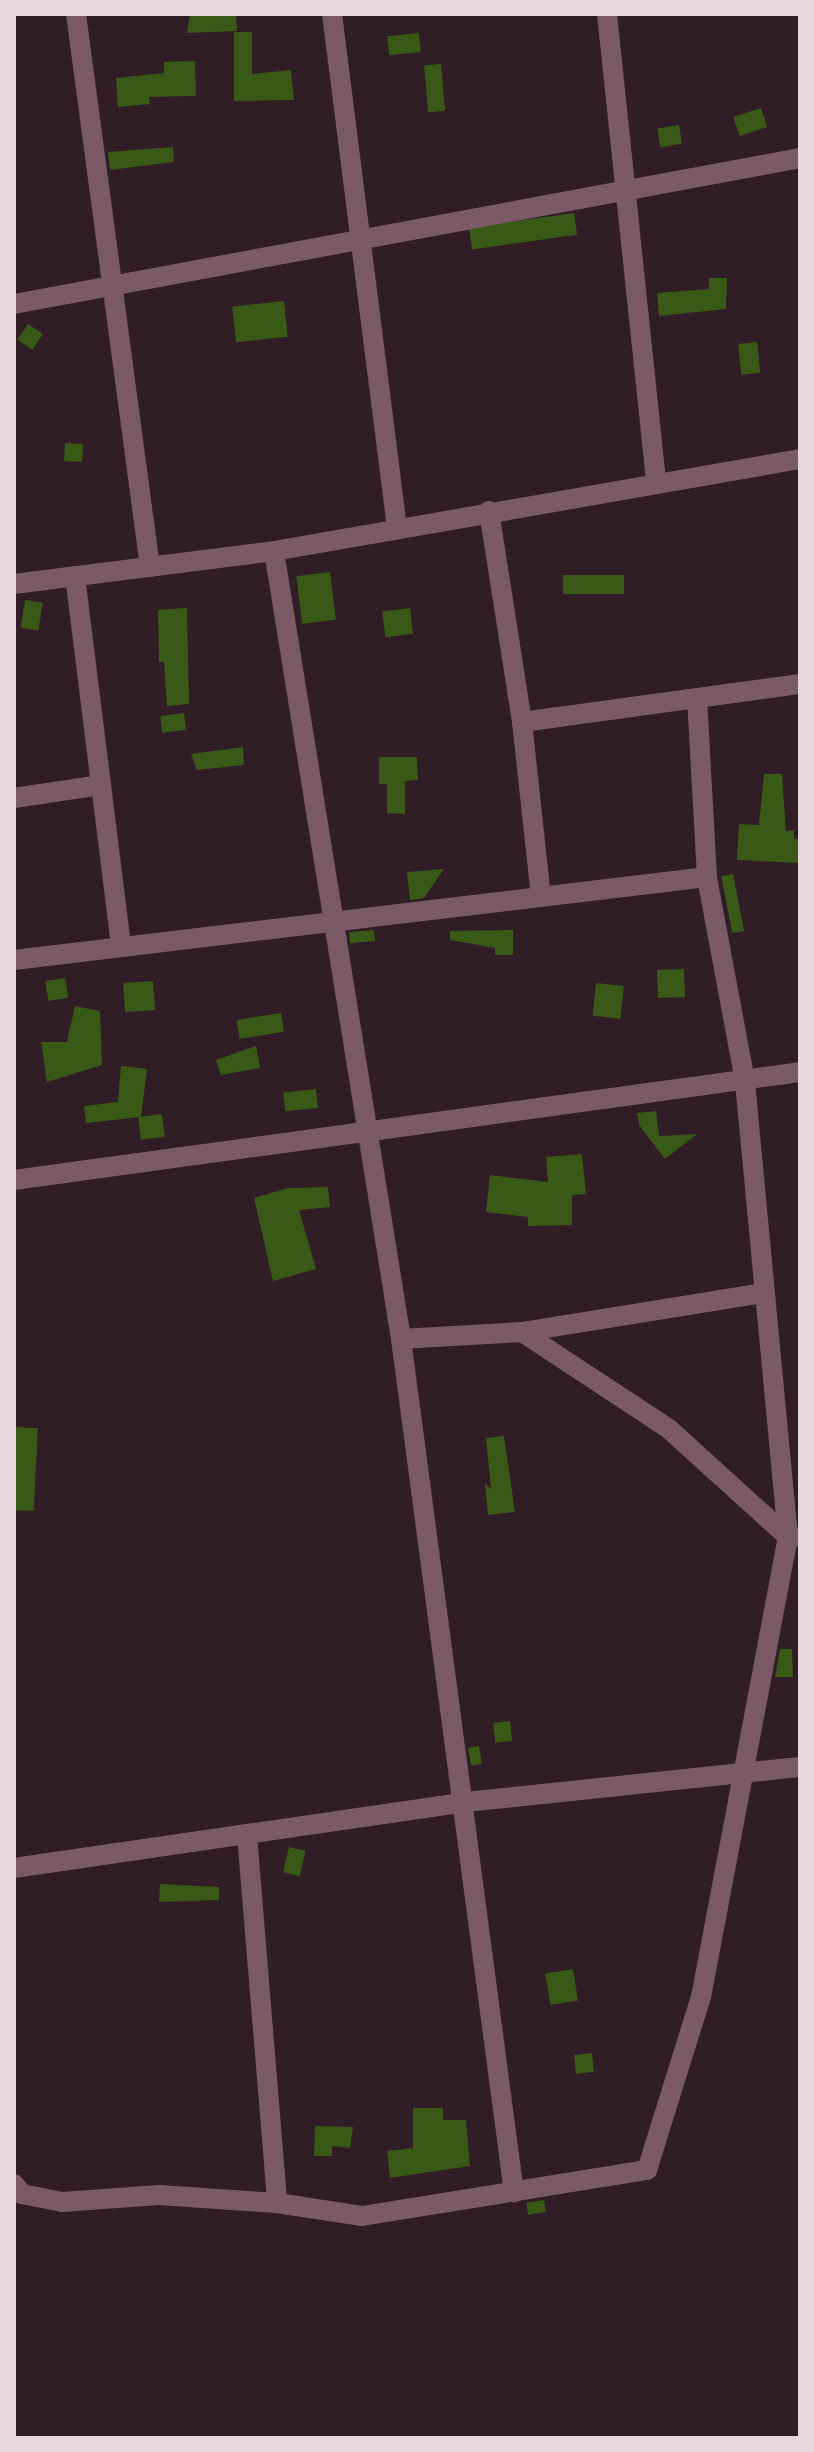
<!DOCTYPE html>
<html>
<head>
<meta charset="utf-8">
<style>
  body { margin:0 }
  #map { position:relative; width:814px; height:2452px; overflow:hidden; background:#301d25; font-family:"PT Sans",sans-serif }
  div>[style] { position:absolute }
  .building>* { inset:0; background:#395916; transform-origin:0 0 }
  .street>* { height:20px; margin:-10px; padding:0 10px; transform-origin:10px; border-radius:10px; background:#795a66 }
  span { translate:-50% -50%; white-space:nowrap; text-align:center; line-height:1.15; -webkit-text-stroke:8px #130a0d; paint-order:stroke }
  .frame { position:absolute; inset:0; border:16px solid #e6d8dd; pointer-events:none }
</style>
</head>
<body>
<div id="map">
  <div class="building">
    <div style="clip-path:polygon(190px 14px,236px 14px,237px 31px,187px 33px)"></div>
    <div style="clip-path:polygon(234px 32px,252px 32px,252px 74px,291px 70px,294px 100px,234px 101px)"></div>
    <div style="left:419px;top:33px;width:19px;height:32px;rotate:84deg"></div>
    <div style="clip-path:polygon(195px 61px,196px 96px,149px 97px,150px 104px,118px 107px,116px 78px,164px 73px,164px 62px)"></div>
    <div style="left:441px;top:64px;width:47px;height:17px;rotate:85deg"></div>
    <div style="left:761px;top:108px;width:20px;height:29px;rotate:72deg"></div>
    <div style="left:679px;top:125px;width:19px;height:22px;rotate:81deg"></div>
    <div style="clip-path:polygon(173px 147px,174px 162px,110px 170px,108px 152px)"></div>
    <div style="left:574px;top:213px;width:22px;height:106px;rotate:82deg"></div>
    <div style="clip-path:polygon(709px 278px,727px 278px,726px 309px,659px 316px,657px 293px,709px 289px)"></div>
    <div style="left:284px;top:301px;width:36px;height:52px;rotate:84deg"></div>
    <div style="left:28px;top:324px;width:18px;height:19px;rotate:34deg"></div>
    <div style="left:757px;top:342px;width:31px;height:19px;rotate:84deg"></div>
    <div style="left:65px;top:443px;width:18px;height:18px;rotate:3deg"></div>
    <div style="left:330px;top:572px;width:48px;height:34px;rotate:83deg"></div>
    <div style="left:624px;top:575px;width:19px;height:61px;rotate:90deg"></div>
    <div style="left:25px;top:600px;width:18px;height:28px;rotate:9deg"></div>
    <div style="clip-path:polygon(187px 608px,189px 704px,167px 706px,164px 662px,159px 662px,158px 610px)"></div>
    <div style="left:410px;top:608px;width:26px;height:28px;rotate:83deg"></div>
    <div style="left:184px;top:713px;width:17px;height:24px;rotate:83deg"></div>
    <div style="clip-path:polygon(243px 747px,244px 765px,197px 770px,191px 754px)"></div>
    <div style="clip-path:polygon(379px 757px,417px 757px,418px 780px,405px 781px,405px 814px,387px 813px,387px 784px,379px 784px)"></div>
    <div style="clip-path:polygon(764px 774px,782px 774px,786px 831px,794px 830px,794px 839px,800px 838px,800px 863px,737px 860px,739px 824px,759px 825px)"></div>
    <div style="clip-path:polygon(444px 869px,424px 898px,410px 900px,407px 872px)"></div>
    <div style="left:733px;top:874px;width:58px;height:12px;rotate:79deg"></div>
    <div style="left:374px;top:930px;width:11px;height:25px;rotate:85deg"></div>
    <div style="clip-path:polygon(513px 930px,513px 955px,495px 955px,495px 948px,450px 940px,450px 931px)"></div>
    <div style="left:684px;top:969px;width:28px;height:27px;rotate:88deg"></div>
    <div style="left:65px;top:978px;width:20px;height:20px;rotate:81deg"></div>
    <div style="left:153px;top:981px;width:29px;height:30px;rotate:86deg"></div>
    <div style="left:596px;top:983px;width:28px;height:33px;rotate:6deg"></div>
    <div style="clip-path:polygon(75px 1006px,100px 1011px,102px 1065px,47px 1082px,41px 1042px,67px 1042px)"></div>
    <div style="left:281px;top:1013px;width:19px;height:45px;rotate:81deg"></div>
    <div style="clip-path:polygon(256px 1046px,260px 1068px,221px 1075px,216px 1060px)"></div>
    <div style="clip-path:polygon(121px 1066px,147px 1069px,141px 1117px,86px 1123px,84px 1106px,118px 1102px)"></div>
    <div style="left:316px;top:1089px;width:19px;height:33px;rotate:84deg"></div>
    <div style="clip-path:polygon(656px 1111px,659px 1136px,697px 1134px,665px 1159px,639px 1125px,637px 1113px)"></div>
    <div style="left:162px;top:1114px;width:23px;height:24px;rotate:83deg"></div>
    <div style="clip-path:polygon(582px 1154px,586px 1194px,572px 1195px,572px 1225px,528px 1226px,528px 1217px,486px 1212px,490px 1175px,548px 1182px,546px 1157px)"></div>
    <div style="clip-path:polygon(328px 1187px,330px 1207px,299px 1210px,316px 1269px,273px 1281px,254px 1198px,288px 1188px)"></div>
    <div style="left:16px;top:1427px;width:22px;height:83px;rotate:3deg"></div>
    <div style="clip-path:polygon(504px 1436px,515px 1512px,488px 1515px,485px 1483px,491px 1489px,486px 1438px)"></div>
    <div style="clip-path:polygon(780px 1649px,792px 1649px,793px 1677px,775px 1677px)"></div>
    <div style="left:510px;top:1721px;width:20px;height:17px;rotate:84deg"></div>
    <div style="left:479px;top:1746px;width:18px;height:11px;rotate:81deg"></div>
    <div style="left:289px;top:1847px;width:17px;height:26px;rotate:13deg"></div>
    <div style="clip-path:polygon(160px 1884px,219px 1887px,219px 1900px,159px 1902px)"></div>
    <div style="left:573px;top:1969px;width:32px;height:28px;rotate:81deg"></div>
    <div style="left:592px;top:2053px;width:19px;height:18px;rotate:84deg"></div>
    <div style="clip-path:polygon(413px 2108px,443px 2108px,443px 2120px,466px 2120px,470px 2166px,390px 2178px,387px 2151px,413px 2148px)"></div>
    <div style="clip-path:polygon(315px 2126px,353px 2127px,350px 2148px,332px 2146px,332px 2156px,314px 2156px)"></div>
    <div style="left:544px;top:2200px;width:12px;height:18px;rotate:81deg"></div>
  </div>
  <div class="street">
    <div style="left:76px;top:14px;width:558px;rotate:82.38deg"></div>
    <div style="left:332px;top:14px;width:518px;rotate:82.79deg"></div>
    <div style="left:607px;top:14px;width:470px;rotate:84deg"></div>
    <div style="left:14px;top:304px;width:799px;rotate:-10.52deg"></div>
    <div style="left:489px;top:511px;width:214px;rotate:81.1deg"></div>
    <div style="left:522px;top:722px;width:175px;rotate:83.8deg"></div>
    <div style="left:274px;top:551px;width:798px;rotate:80.84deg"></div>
    <div style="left:401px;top:1339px;width:861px;rotate:82.46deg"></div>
    <div style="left:75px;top:576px;width:373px;rotate:82.9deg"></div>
    <div style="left:14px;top:584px;width:262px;rotate:-7.2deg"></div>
    <div style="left:274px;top:551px;width:534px;rotate:-9.92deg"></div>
    <div style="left:522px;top:722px;width:281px;rotate:-7.8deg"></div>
    <div style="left:14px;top:798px;width:88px;rotate:-8.5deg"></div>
    <div style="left:14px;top:960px;width:698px;rotate:-6.83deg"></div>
    <div style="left:14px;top:1180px;width:793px;rotate:-7.82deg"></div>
    <div style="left:522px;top:1332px;width:245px;rotate:-9.2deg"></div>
    <div style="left:401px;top:1339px;width:121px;rotate:-3.3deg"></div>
    <div style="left:522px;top:1332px;width:176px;rotate:33.4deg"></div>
    <div style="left:669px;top:1429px;width:161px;rotate:42.2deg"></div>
    <div style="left:788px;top:1537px;width:6px"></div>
    <div style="left:247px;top:1835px;width:369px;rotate:85.3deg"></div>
    <div style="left:14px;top:1868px;width:457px;rotate:-8.3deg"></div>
    <div style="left:466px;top:1802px;width:336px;rotate:-6deg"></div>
    <div style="left:14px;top:2184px;width:13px;rotate:51deg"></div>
    <div style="left:22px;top:2194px;width:41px;rotate:11.3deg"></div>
    <div style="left:62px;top:2202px;width:97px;rotate:-4.1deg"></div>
    <div style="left:159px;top:2195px;width:118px;rotate:3.9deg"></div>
    <div style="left:277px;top:2203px;width:86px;rotate:8.7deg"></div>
    <div style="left:362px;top:2216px;width:289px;rotate:-9.2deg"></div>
    <div style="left:647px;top:2170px;width:181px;rotate:-72.7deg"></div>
    <div style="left:701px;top:1997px;width:468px;rotate:-79.3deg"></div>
    <div style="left:788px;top:1537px;width:458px;rotate:-95.4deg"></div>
    <div style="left:745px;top:1081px;width:208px;rotate:-100.6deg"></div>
    <div style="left:707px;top:877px;width:178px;rotate:-93.2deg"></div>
  </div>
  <div class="frame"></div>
</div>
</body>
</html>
